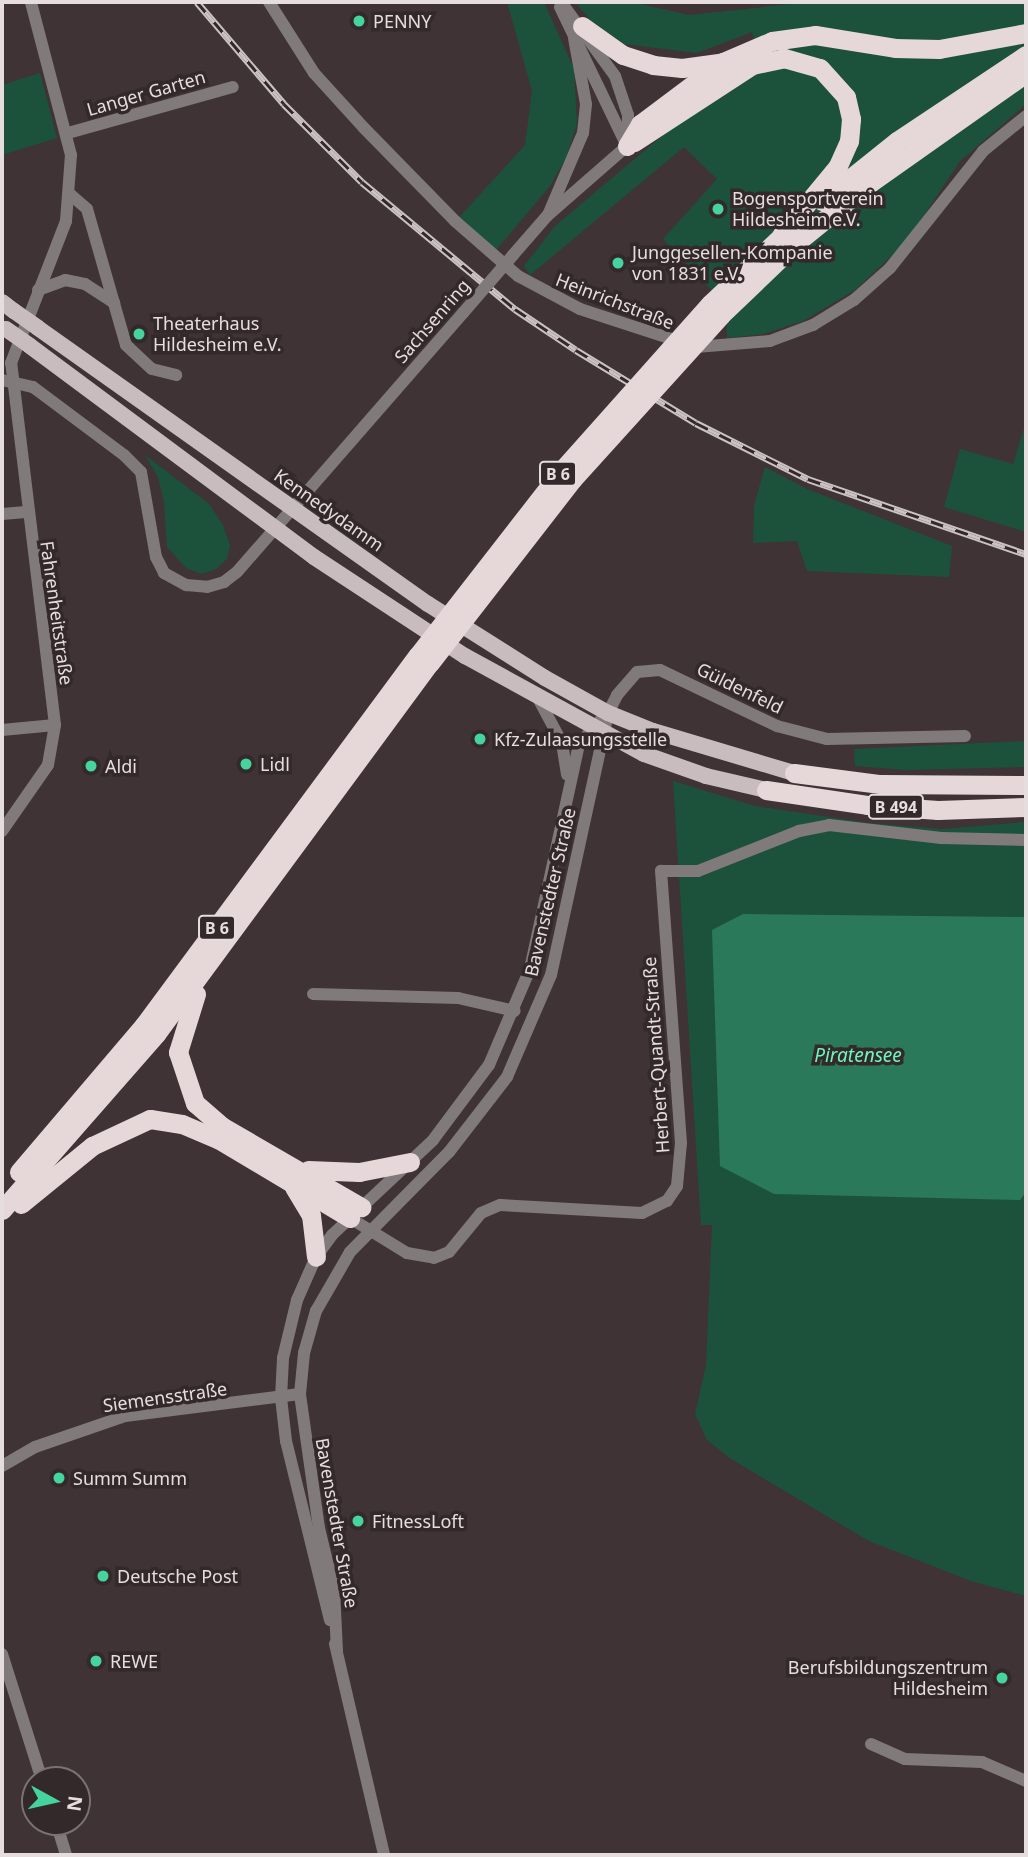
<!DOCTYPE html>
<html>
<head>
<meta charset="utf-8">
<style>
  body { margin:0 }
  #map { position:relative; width:1028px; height:1857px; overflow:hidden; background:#3f3335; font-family:"Noto Sans",sans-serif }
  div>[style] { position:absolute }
  .green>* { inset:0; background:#1c523c }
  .water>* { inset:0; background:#29795a }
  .minor>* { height:12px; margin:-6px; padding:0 6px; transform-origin:6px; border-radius:6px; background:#807a7b }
  .major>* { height:16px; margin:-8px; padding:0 8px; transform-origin:8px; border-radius:8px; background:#c9bcbe }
  .highway>* { height:19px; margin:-9.5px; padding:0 9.5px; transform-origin:9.5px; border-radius:9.5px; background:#e6d7d9 }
  .rail>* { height:7px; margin-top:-3.5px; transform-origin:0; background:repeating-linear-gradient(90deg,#34292a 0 13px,#cbc2c3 0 26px); box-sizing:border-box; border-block:2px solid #cbc2c3 }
  .minor-bridge>* { height:12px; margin:-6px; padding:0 6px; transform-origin:6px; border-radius:6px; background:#807a7b }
  .major-bridge>* { height:16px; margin:-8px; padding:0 8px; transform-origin:8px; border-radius:8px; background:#c9bcbe }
  .highway-bridge>* { height:19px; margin:-9.5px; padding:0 9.5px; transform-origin:9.5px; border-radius:9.5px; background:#e6d7d9 }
  .dots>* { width:19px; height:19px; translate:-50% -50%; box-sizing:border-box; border:4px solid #34292a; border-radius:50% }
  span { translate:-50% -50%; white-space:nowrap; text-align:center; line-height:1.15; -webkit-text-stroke:7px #34292a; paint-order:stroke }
  .shield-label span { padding:2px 5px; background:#34292a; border:2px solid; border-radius:5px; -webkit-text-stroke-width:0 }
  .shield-label { font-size:16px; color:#e5ddde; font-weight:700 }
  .poi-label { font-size:18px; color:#e5ddde }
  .left { translate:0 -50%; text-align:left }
  .right { translate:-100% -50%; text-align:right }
  .street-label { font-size:18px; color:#e5ddde }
  .water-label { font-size:19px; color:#6cf6be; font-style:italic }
  .frame { position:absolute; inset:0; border:4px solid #e5ddde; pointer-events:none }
  .north { position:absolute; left:21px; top:1766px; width:70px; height:70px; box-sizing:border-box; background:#34292a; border:2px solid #7b7172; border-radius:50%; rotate:98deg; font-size:19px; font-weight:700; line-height:28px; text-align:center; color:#e5ddde }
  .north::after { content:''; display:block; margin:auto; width:24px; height:32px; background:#46d49e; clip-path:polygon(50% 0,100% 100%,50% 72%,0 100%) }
</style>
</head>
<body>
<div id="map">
  <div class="green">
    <div style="clip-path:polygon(507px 2px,544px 2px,574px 69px,577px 123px,567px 156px,550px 186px,491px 256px,454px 223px,525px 145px,532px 91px)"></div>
    <div style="clip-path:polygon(575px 2px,631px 2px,689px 15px,809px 2px,1026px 2px,1026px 104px,960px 161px,907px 241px,855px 290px,803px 321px,763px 334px,727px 338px,726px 305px,663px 239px,717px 179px,684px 147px,530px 275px,524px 266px,555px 226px,712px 94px,756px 46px,752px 32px,697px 53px,624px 44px,591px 21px)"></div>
    <div style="clip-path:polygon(40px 73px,57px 138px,2px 155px,2px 85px)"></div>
    <div style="clip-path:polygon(1026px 422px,1026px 532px,944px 507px,960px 449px,1013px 464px)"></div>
    <div style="clip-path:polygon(145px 455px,209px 504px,223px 525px,230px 545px,227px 559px,216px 569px,202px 574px,186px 568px,167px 547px,164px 502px,158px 477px)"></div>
    <div style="clip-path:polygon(765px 467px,807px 489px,952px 546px,949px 577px,807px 571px,797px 541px,753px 543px,754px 505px)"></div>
    <div style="clip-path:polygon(1026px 741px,1026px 767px,906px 770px,855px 766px,854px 749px)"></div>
    <div style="clip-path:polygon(673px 781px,755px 806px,869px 823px,942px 829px,1026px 822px,1026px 1596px,971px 1581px,869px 1541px,731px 1459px,707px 1440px,695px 1414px,706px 1365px,712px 1225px,701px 1225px)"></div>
  </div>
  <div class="water">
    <div style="clip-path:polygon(743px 914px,1026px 917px,1026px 1192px,1020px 1200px,774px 1194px,720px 1166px,712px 930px)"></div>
  </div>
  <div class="minor">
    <div style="left:269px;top:2px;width:84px;rotate:57.6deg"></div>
    <div style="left:314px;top:73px;width:74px;rotate:47.7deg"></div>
    <div style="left:364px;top:128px;width:130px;rotate:45.6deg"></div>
    <div style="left:455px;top:221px;width:84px;rotate:41.1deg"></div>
    <div style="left:518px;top:276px;width:70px;rotate:28deg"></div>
    <div style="left:580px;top:309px;width:122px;rotate:18.1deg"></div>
    <div style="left:696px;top:347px;width:74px;rotate:-4.6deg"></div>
    <div style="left:770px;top:341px;width:46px;rotate:-20.4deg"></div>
    <div style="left:813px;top:325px;width:48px;rotate:-31.4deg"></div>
    <div style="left:854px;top:300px;width:48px;rotate:-41.6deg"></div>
    <div style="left:890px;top:268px;width:149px;rotate:-51.5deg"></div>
    <div style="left:983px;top:151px;width:55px;rotate:-39.1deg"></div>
    <div style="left:560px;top:7px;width:154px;rotate:64.3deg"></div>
    <div style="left:68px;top:133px;width:171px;rotate:-15.6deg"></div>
    <div style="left:71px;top:195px;width:21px;rotate:41deg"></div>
    <div style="left:87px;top:209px;width:141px;rotate:74deg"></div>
    <div style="left:126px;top:345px;width:35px;rotate:43deg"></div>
    <div style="left:152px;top:369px;width:25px;rotate:14deg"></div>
    <div style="left:548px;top:215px;width:89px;rotate:-66.9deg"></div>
    <div style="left:583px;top:133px;width:29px;rotate:-84deg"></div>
    <div style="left:586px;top:104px;width:67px;rotate:-100.3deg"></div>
    <div style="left:513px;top:255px;width:52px;rotate:-48.9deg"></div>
    <div style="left:547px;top:216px;width:106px;rotate:-41.2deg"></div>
    <div style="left:627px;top:146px;width:31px;rotate:-88deg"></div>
    <div style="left:628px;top:115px;width:41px;rotate:-108.4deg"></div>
    <div style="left:615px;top:76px;width:92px;rotate:-126.1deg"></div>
    <div style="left:38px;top:290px;width:29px;rotate:-20deg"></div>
    <div style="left:65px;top:280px;width:20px;rotate:11deg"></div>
    <div style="left:85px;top:284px;width:35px;rotate:33deg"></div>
    <div style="left:2px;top:380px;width:32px;rotate:13deg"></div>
    <div style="left:33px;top:387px;width:114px;rotate:36.8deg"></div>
    <div style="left:124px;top:455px;width:24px;rotate:45deg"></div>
    <div style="left:141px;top:472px;width:86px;rotate:80deg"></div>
    <div style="left:156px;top:557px;width:18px;rotate:63deg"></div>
    <div style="left:164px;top:573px;width:25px;rotate:29deg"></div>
    <div style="left:186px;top:585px;width:21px;rotate:5deg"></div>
    <div style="left:207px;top:587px;width:18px;rotate:-16deg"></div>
    <div style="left:224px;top:582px;width:16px;rotate:-38deg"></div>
    <div style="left:237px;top:572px;width:344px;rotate:-48.9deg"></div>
    <div style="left:2px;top:514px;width:24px;rotate:-5deg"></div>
    <div style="left:538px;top:698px;width:51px;rotate:61.9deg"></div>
    <div style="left:562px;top:743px;width:32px;rotate:81deg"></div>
    <div style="left:2px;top:730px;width:53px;rotate:-5.4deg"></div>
    <div style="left:2px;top:831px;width:80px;rotate:-55.1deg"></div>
    <div style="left:48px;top:765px;width:41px;rotate:-80.1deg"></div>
    <div style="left:55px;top:725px;width:365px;rotate:-96.9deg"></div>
    <div style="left:11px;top:363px;width:152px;rotate:-68.8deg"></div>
    <div style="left:66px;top:221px;width:66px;rotate:-85.7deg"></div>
    <div style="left:71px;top:155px;width:158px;rotate:-104.7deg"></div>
    <div style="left:313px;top:994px;width:145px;rotate:1.6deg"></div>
    <div style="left:458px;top:998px;width:58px;rotate:12.8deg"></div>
    <div style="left:350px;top:1218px;width:67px;rotate:31.6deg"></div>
    <div style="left:407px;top:1253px;width:27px;rotate:10deg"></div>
    <div style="left:434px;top:1258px;width:16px;rotate:-22deg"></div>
    <div style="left:449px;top:1252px;width:50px;rotate:-50.6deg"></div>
    <div style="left:481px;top:1213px;width:21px;rotate:-23deg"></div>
    <div style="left:500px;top:1205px;width:142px;rotate:3.2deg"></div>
    <div style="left:642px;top:1213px;width:28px;rotate:-26deg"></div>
    <div style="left:667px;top:1201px;width:18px;rotate:-56deg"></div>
    <div style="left:677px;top:1186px;width:43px;rotate:-84.7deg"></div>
    <div style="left:681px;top:1143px;width:273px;rotate:-94.2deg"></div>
    <div style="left:661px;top:871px;width:37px"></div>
    <div style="left:698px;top:871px;width:109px;rotate:-21.6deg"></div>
    <div style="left:799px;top:831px;width:31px;rotate:-11deg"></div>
    <div style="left:829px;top:825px;width:113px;rotate:6.6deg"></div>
    <div style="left:941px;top:838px;width:85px;rotate:1.3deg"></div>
    <div style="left:2px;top:1466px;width:38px;rotate:-30deg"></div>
    <div style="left:35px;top:1447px;width:95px;rotate:-19deg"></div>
    <div style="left:125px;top:1416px;width:176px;rotate:-7.2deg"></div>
    <div style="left:330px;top:1620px;width:184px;rotate:-103.8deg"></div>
    <div style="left:286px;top:1441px;width:43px;rotate:-96.6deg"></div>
    <div style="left:281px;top:1398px;width:40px;rotate:-87.1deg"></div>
    <div style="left:283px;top:1358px;width:60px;rotate:-76.4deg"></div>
    <div style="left:297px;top:1300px;width:47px;rotate:-66.2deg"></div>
    <div style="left:316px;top:1257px;width:27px;rotate:-54deg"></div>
    <div style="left:332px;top:1235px;width:139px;rotate:-43.2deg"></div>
    <div style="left:433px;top:1140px;width:94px;rotate:-53.3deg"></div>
    <div style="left:489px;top:1065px;width:104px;rotate:-66.9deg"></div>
    <div style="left:530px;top:969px;width:230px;rotate:-77.7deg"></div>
    <div style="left:579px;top:744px;width:31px;rotate:-48deg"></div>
    <div style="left:335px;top:1644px;width:217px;rotate:76.9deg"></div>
    <div style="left:337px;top:1651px;width:61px;rotate:-92.8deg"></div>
    <div style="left:334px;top:1590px;width:64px;rotate:-103.6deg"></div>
    <div style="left:319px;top:1528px;width:135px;rotate:-98.1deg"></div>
    <div style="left:300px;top:1394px;width:41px;rotate:-84.4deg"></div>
    <div style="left:304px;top:1353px;width:44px;rotate:-74.1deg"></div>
    <div style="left:316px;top:1311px;width:68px;rotate:-60deg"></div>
    <div style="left:350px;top:1252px;width:141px;rotate:-45.3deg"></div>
    <div style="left:449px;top:1152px;width:95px;rotate:-52.3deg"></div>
    <div style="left:507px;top:1077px;width:111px;rotate:-66.7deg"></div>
    <div style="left:551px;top:975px;width:268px;rotate:-77.7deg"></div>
    <div style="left:608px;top:713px;width:20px;rotate:-63deg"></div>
    <div style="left:617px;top:695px;width:30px;rotate:-49deg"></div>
    <div style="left:637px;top:672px;width:23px;rotate:-5deg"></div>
    <div style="left:660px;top:670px;width:130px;rotate:25.6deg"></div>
    <div style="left:777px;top:726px;width:52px;rotate:14.6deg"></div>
    <div style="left:827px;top:739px;width:138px;rotate:-1.2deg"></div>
    <div style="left:2px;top:1654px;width:132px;rotate:72.4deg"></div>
    <div style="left:871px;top:1744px;width:37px;rotate:24deg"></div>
    <div style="left:905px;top:1759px;width:77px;rotate:2.2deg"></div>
    <div style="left:982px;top:1762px;width:48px;rotate:23.4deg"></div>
    <div style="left:56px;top:1822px;width:34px;rotate:73deg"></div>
  </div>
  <div class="major">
    <div style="left:2px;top:302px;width:15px;rotate:37deg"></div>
    <div style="left:38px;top:328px;width:478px;rotate:35.3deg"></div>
    <div style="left:428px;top:604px;width:138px;rotate:32.3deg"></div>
    <div style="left:545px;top:678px;width:72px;rotate:29.1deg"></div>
    <div style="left:608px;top:713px;width:48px;rotate:21.8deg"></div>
    <div style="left:653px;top:731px;width:147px;rotate:16.6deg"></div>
    <div style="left:30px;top:346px;width:354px;rotate:36.6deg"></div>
    <div style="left:314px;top:557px;width:181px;rotate:33.3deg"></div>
    <div style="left:465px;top:656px;width:204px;rotate:28.7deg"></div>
    <div style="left:644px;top:754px;width:66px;rotate:19.5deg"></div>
    <div style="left:706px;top:776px;width:62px;rotate:13.1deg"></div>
  </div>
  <div class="highway">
    <div style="left:582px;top:26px;width:50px;rotate:35.3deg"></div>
    <div style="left:623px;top:55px;width:32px;rotate:18deg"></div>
    <div style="left:653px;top:65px;width:29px;rotate:6deg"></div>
    <div style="left:682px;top:68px;width:37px;rotate:-8deg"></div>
    <div style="left:634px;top:142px;width:141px;rotate:-33.1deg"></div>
    <div style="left:752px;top:65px;width:33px;rotate:-12deg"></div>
    <div style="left:784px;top:58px;width:37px;rotate:16deg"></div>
    <div style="left:820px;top:68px;width:39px;rotate:48deg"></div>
    <div style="left:846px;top:97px;width:23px;rotate:77deg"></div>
    <div style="left:851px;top:119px;width:22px;rotate:95deg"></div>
    <div style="left:849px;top:141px;width:27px;rotate:114deg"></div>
    <div style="left:838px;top:166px;width:88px;rotate:129.5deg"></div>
    <div style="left:627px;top:146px;width:26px;rotate:-59deg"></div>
    <div style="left:640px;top:124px;width:104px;rotate:-36.8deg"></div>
    <div style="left:723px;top:62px;width:53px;rotate:-23.2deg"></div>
    <div style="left:772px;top:41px;width:43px;rotate:-7.9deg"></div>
    <div style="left:815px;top:35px;width:81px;rotate:9.2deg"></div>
    <div style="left:895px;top:48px;width:44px;rotate:1.3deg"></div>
    <div style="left:939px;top:49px;width:88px;rotate:-10.4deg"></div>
    <div style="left:822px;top:201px;width:96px;rotate:-38.7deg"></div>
    <div style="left:897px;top:141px;width:155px;rotate:-33.7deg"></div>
    <div style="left:710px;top:304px;width:112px;rotate:-43.5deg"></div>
    <div style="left:721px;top:315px;width:105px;rotate:-43.8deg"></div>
    <div style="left:797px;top:242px;width:94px;rotate:-38.9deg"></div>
    <div style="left:870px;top:183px;width:191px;rotate:-35.2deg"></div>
    <div style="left:794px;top:773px;width:87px;rotate:7.3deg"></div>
    <div style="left:880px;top:784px;width:146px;rotate:0.4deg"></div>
    <div style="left:766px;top:790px;width:102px;rotate:8.4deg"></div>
    <div style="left:867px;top:805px;width:71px;rotate:4deg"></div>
    <div style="left:938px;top:810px;width:88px;rotate:-2deg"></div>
    <div style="left:196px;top:994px;width:61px;rotate:107.2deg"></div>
    <div style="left:178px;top:1052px;width:54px;rotate:71.6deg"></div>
    <div style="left:195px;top:1103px;width:37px;rotate:41deg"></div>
    <div style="left:223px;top:1127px;width:160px;rotate:30.1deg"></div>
    <div style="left:308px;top:1170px;width:51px;rotate:2.2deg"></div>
    <div style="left:359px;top:1172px;width:52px;rotate:-11.1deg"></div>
    <div style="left:19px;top:1172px;width:193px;rotate:-49.6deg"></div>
    <div style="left:144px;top:1025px;width:460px;rotate:-53.5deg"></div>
    <div style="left:294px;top:1187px;width:33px;rotate:59deg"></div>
    <div style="left:311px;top:1215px;width:42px;rotate:83.2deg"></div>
    <div style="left:21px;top:1204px;width:92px;rotate:-39.2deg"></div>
    <div style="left:92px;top:1146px;width:64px;rotate:-25deg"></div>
    <div style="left:150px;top:1119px;width:32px;rotate:9deg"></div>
    <div style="left:182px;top:1124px;width:39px;rotate:23deg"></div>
    <div style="left:218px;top:1139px;width:154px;rotate:30.9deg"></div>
    <div style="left:2px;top:1210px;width:234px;rotate:-48.8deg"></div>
    <div style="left:156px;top:1034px;width:461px;rotate:-53.6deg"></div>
  </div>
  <div class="rail">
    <div style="left:197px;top:2px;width:134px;rotate:49.5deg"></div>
    <div style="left:284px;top:104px;width:110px;rotate:45deg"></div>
    <div style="left:362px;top:182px;width:199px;rotate:39.7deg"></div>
    <div style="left:515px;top:309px;width:73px;rotate:33.9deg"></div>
    <div style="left:576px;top:350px;width:140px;rotate:31.3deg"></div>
    <div style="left:696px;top:423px;width:125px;rotate:26.6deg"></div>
    <div style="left:808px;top:479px;width:231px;rotate:19deg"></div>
  </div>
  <div class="minor-bridge">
    <div style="left:463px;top:313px;width:77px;rotate:-49.2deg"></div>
  </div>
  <div class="major-bridge">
    <div style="left:14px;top:311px;width:29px;rotate:35deg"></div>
    <div style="left:6px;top:329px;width:29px;rotate:35deg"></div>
  </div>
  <div class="highway-bridge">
    <div style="left:418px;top:655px;width:233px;rotate:-52.1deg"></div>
    <div style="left:561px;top:471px;width:224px;rotate:-48.3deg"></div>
    <div style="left:430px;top:663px;width:232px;rotate:-52.2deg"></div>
    <div style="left:572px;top:480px;width:222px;rotate:-47.9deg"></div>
  </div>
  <div class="dots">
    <div style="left:359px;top:21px;background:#46d49e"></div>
    <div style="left:718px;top:209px;background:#46d49e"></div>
    <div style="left:618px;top:263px;background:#46d49e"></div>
    <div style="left:139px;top:334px;background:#46d49e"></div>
    <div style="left:480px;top:739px;background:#46d49e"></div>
    <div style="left:246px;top:764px;background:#46d49e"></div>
    <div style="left:91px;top:766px;background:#46d49e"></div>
    <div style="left:59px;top:1478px;background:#46d49e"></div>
    <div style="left:358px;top:1521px;background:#46d49e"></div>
    <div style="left:103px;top:1576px;background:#46d49e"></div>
    <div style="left:96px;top:1661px;background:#46d49e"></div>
    <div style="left:1002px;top:1678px;background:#46d49e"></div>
  </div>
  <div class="shield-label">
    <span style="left:558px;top:474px">B 6</span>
    <span style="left:896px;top:807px">B 494</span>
    <span style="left:217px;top:928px">B 6</span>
  </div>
  <div class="poi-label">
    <span class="left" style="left:373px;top:21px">PENNY</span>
    <span class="left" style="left:732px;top:209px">Bogensportverein<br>Hildesheim e.V.</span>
    <span class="left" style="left:632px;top:263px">Junggesellen-Kompanie<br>von 1831 e.V.</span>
    <span class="left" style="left:153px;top:334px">Theaterhaus<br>Hildesheim e.V.</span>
    <span class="left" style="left:494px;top:739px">Kfz-Zulaasungsstelle</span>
    <span class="left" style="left:260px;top:764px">Lidl</span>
    <span class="left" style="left:105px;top:766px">Aldi</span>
    <span class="left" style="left:73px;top:1478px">Summ Summ</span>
    <span class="left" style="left:372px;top:1521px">FitnessLoft</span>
    <span class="left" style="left:117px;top:1576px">Deutsche Post</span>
    <span class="left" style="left:110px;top:1661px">REWE</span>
    <span class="right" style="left:988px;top:1678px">Berufsbildungszentrum<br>Hildesheim</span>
  </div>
  <div class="street-label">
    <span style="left:146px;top:93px;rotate:-16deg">Langer Garten</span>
    <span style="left:615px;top:301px;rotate:21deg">Heinrichstraße</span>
    <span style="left:432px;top:321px;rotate:-49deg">Sachsenring</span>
    <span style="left:329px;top:510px;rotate:35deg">Kennedydamm</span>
    <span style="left:57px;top:613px;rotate:82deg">Fahrenheitstraße</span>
    <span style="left:740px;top:688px;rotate:26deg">Güldenfeld</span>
    <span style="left:550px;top:892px;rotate:-77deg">Bavenstedter Straße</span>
    <span style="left:656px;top:1055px;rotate:-94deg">Herbert-Quandt-Straße</span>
    <span style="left:165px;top:1397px;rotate:-8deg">Siemensstraße</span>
    <span style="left:337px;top:1523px;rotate:80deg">Bavenstedter Straße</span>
  </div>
  <div class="water-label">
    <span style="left:858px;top:1056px">Piratensee</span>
  </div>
  <div class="frame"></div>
  <div class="north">N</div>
</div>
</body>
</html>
